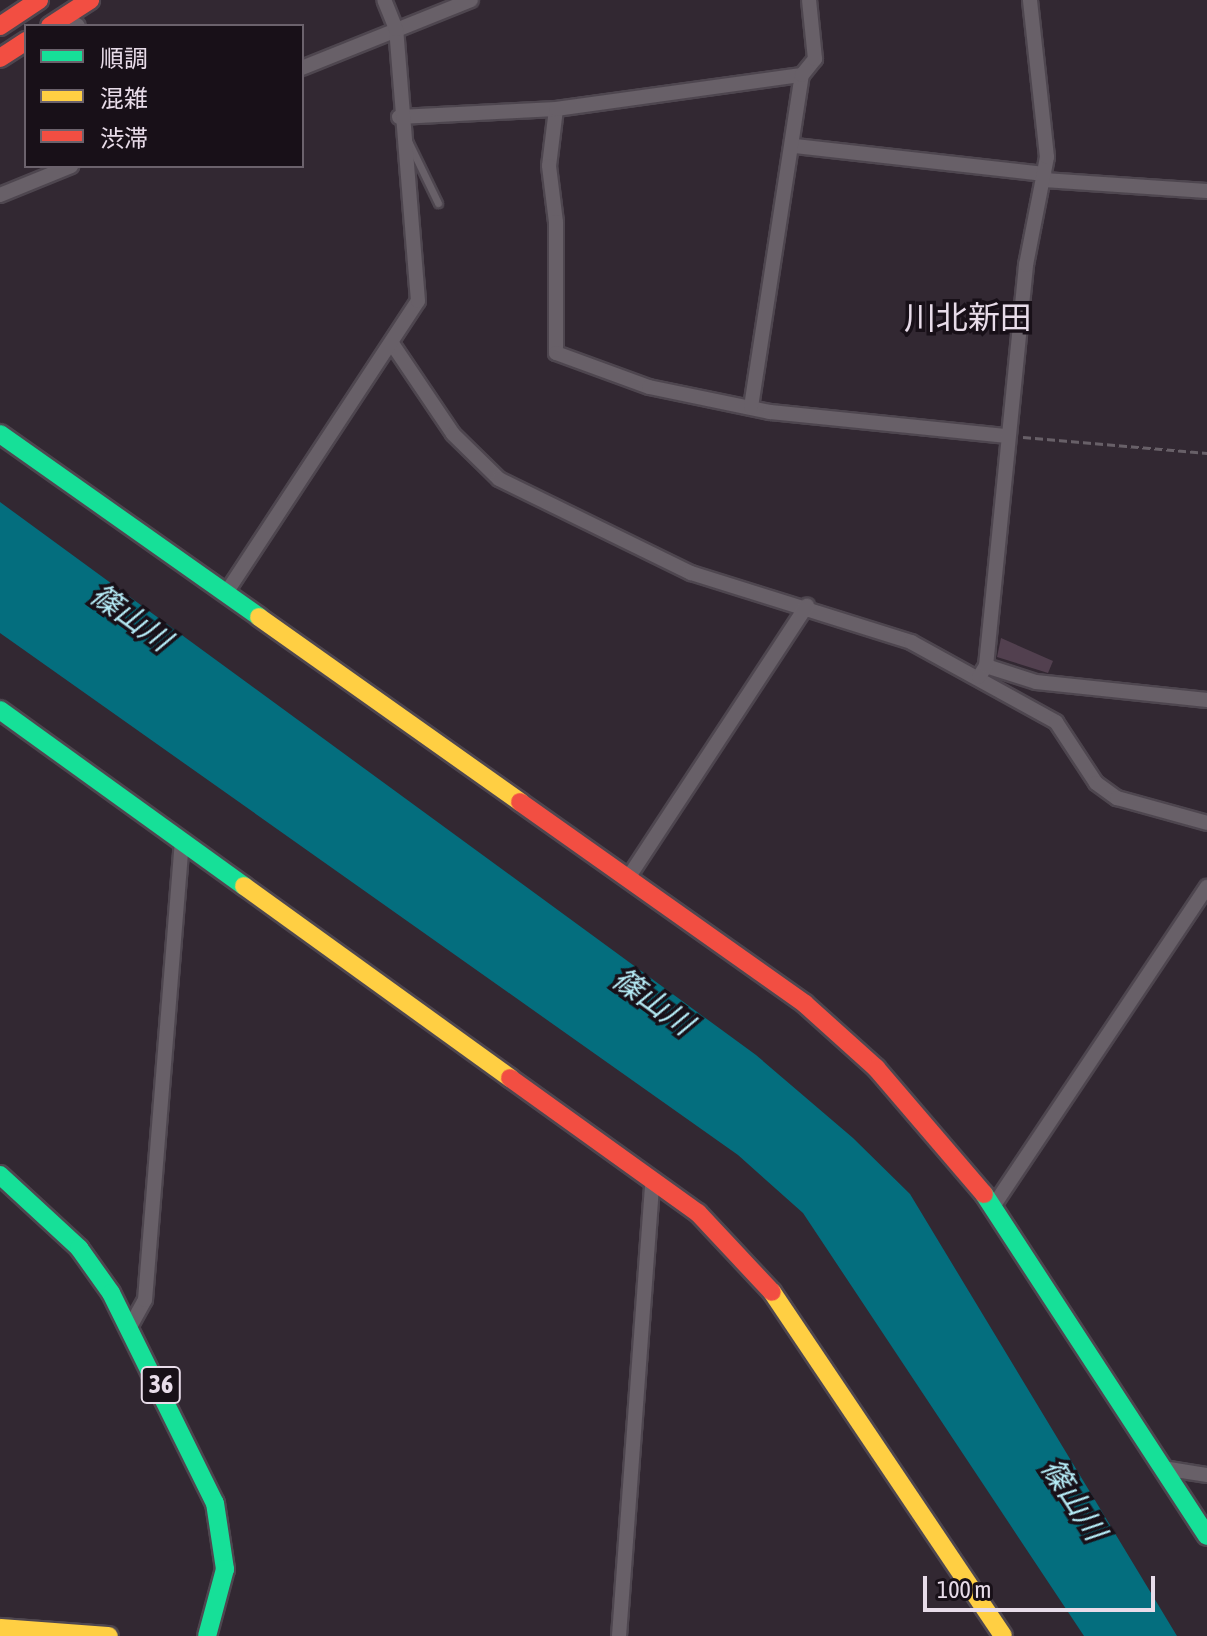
<!DOCTYPE html>
<html>
<head>
<meta charset="utf-8">
<style>
  body { margin:0 }
  #map { position:relative; width:1207px; height:1636px; overflow:hidden; background:#322832; font-family:"Asap Condensed","Noto Sans JP",sans-serif }
  div>[style] { position:absolute }
  .water>* { inset:0; background:#046e7e }
  .building>* { inset:0; background:#52404f }
  .path>* { height:3px; margin-top:-1.5px; transform-origin:0; background:repeating-linear-gradient(90deg,#686068 0 8px,transparent 0 12px) }
  .roads { filter:drop-shadow(2px 0 #4e464f) drop-shadow(-2px 0 #4e464f) drop-shadow(0 2px #4e464f) drop-shadow(0 -2px #4e464f) }
  .lane>* { height:7px; margin:-3.5px; padding:0 3.5px; transform-origin:3.5px; border-radius:3.5px; background:#686068 }
  .street>* { height:14px; margin:-7px; padding:0 7px; transform-origin:7px; border-radius:7px; background:#686068 }
  .fast>* { height:18px; margin:-9px; padding:0 9px; transform-origin:9px; border-radius:9px; background:#16e098 }
  .slow>* { height:18px; margin:-9px; padding:0 9px; transform-origin:9px; border-radius:9px; background:#ffcf43 }
  .jam>* { height:18px; margin:-9px; padding:0 9px; transform-origin:9px; border-radius:9px; background:#f24e42 }
  span { translate:-50% -50%; white-space:nowrap; text-align:center; line-height:1.15; -webkit-text-stroke:7px #181018; paint-order:stroke }
  .shield-label span { padding:2px 6px; background:#181018; border:2px solid; border-radius:6px; -webkit-text-stroke-width:0 }
  .shield-label { font-size:26px; color:#e8dce9; font-weight:700 }
  .water-label { font-size:30px; color:#b6ecf7; font-style:italic }
  .quarter-label { font-size:32px; color:#e8dce9 }
  .legend { position:absolute; left:24px; top:24px; width:280px; height:144px; box-sizing:border-box; background:#181018; border:2px solid #6b626c; margin:0; padding:10px 14px; list-style:none; font-size:24px; color:#e8dce9 }
  .legend li { display:flex; align-items:center; gap:16px; height:40px }
  .legend b { width:40px; border:2px solid #6b626c }
  .scale { position:absolute; left:923px; top:1576px; width:232px; height:36px; box-sizing:border-box; border:4px solid #e8dce9; border-top:0; padding-left:10px; font-size:24px; line-height:28px; white-space:nowrap; color:#e8dce9; -webkit-text-stroke:6px #181018; paint-order:stroke }
</style>
</head>
<body>
<div id="map">
  <div class="water">
    <div style="clip-path:polygon(0 502px,756px 1055px,853px 1138px,910px 1194px,1177px 1636px,1084px 1636px,803px 1213px,738px 1155px,0 633px)"></div>
  </div>
  <div class="building">
    <div style="clip-path:polygon(1001px 638px,1053px 661px,1048px 673px,997px 657px)"></div>
  </div>
  <div class="path">
    <div style="left:1023px;top:437px;width:185px;rotate:5deg"></div>
  </div>
  <div class="roads">
    <div class="lane">
      <div style="left:408px;top:141px;width:69px;rotate:64.2deg"></div>
    </div>
    <div class="street">
      <div style="left:77px;top:25px;width:1px;rotate:45deg"></div>
      <div style="left:302px;top:68px;width:182px;rotate:-21.9deg"></div>
      <div style="left:556px;top:109px;width:57px;rotate:97deg"></div>
      <div style="left:549px;top:166px;width:56px;rotate:82.9deg"></div>
      <div style="left:556px;top:222px;width:131px;rotate:90deg"></div>
      <div style="left:556px;top:353px;width:99px;rotate:20.1deg"></div>
      <div style="left:649px;top:387px;width:124px;rotate:11.7deg"></div>
      <div style="left:770px;top:412px;width:239px;rotate:5.8deg"></div>
      <div style="left:399px;top:117px;width:157px;rotate:-2.9deg"></div>
      <div style="left:556px;top:109px;width:248px;rotate:-7.9deg"></div>
      <div style="left:795px;top:146px;width:251px;rotate:6.4deg"></div>
      <div style="left:1044px;top:180px;width:163px;rotate:3.9deg"></div>
      <div style="left:0;top:195px;width:77px;rotate:-22.2deg"></div>
      <div style="left:393px;top:345px;width:107px;rotate:56deg"></div>
      <div style="left:453px;top:434px;width:64px;rotate:44.4deg"></div>
      <div style="left:499px;top:479px;width:214px;rotate:26.1deg"></div>
      <div style="left:691px;top:573px;width:231px;rotate:17.4deg"></div>
      <div style="left:911px;top:642px;width:166px;rotate:28.9deg"></div>
      <div style="left:1056px;top:722px;width:73px;rotate:56.7deg"></div>
      <div style="left:1096px;top:783px;width:26px;rotate:36deg"></div>
      <div style="left:1117px;top:798px;width:93px;rotate:15.5deg"></div>
      <div style="left:751px;top:407px;width:336px;rotate:-81.3deg"></div>
      <div style="left:802px;top:75px;width:21px;rotate:-51deg"></div>
      <div style="left:815px;top:59px;width:59px;rotate:-95.8deg"></div>
      <div style="left:226px;top:593px;width:349px;rotate:-56.7deg"></div>
      <div style="left:418px;top:301px;width:273px;rotate:-94.6deg"></div>
      <div style="left:396px;top:29px;width:31px;rotate:-112deg"></div>
      <div style="left:986px;top:666px;width:52px;rotate:17.7deg"></div>
      <div style="left:1036px;top:682px;width:172px;rotate:6deg"></div>
      <div style="left:979px;top:677px;width:13px;rotate:-58deg"></div>
      <div style="left:986px;top:666px;width:403px;rotate:-84.3deg"></div>
      <div style="left:1026px;top:265px;width:110px;rotate:-79deg"></div>
      <div style="left:1047px;top:157px;width:158px;rotate:-96.2deg"></div>
      <div style="left:628px;top:878px;width:326px;rotate:-56.7deg"></div>
      <div style="left:994px;top:1205px;width:383px;rotate:-56.2deg"></div>
      <div style="left:131px;top:1325px;width:29px;rotate:-61deg"></div>
      <div style="left:145px;top:1300px;width:457px;rotate:-85.4deg"></div>
      <div style="left:1163px;top:1468px;width:45px;rotate:9deg"></div>
      <div style="left:619px;top:1636px;width:453px;rotate:-85.8deg"></div>
    </div>
    <div class="fast">
      <div style="left:0;top:434px;width:317px;rotate:35.2deg"></div>
      <div style="left:0;top:710px;width:301px;rotate:35.8deg"></div>
      <div style="left:0;top:1175px;width:108px;rotate:42.7deg"></div>
      <div style="left:79px;top:1248px;width:55px;rotate:54.6deg"></div>
      <div style="left:111px;top:1293px;width:234px;rotate:63.7deg"></div>
      <div style="left:215px;top:1503px;width:67px;rotate:81.4deg"></div>
      <div style="left:225px;top:1569px;width:69px;rotate:105deg"></div>
      <div style="left:984px;top:1194px;width:408px;rotate:56.9deg"></div>
    </div>
    <div class="slow">
      <div style="left:259px;top:617px;width:320px;rotate:35.3deg"></div>
      <div style="left:244px;top:886px;width:328px;rotate:35.8deg"></div>
      <div style="left:772px;top:1292px;width:414px;rotate:56.1deg"></div>
      <div style="left:0;top:1628px;width:109px;rotate:4.2deg"></div>
    </div>
    <div class="jam">
      <div style="left:0;top:26px;width:47px;rotate:-33.7deg"></div>
      <div style="left:50px;top:26px;width:48px;rotate:-33deg"></div>
      <div style="left:0;top:58px;width:31px;rotate:-33deg"></div>
      <div style="left:520px;top:802px;width:349px;rotate:35.3deg"></div>
      <div style="left:805px;top:1004px;width:96px;rotate:42deg"></div>
      <div style="left:876px;top:1068px;width:166px;rotate:49.4deg"></div>
      <div style="left:510px;top:1078px;width:231px;rotate:35.7deg"></div>
      <div style="left:698px;top:1213px;width:108px;rotate:46.9deg"></div>
    </div>
  </div>
  <div class="shield-label">
    <span style="left:161px;top:1385px">36</span>
  </div>
  <div class="water-label">
    <span style="left:131px;top:617px;rotate:36deg">篠山川</span>
    <span style="left:653px;top:1001px;rotate:36deg">篠山川</span>
    <span style="left:1074px;top:1499px;rotate:57deg">篠山川</span>
  </div>
  <div class="quarter-label">
    <span style="left:968px;top:318px">川北新田</span>
  </div>
  <ul class="legend">
  <li><b style="height:10px;background:#16e098"></b>順調</li>
  <li><b style="height:10px;background:#ffcf43"></b>混雑</li>
  <li><b style="height:10px;background:#f24e42"></b>渋滞</li>
  </ul>
  <div class="scale">100 m</div>
</div>
</body>
</html>
